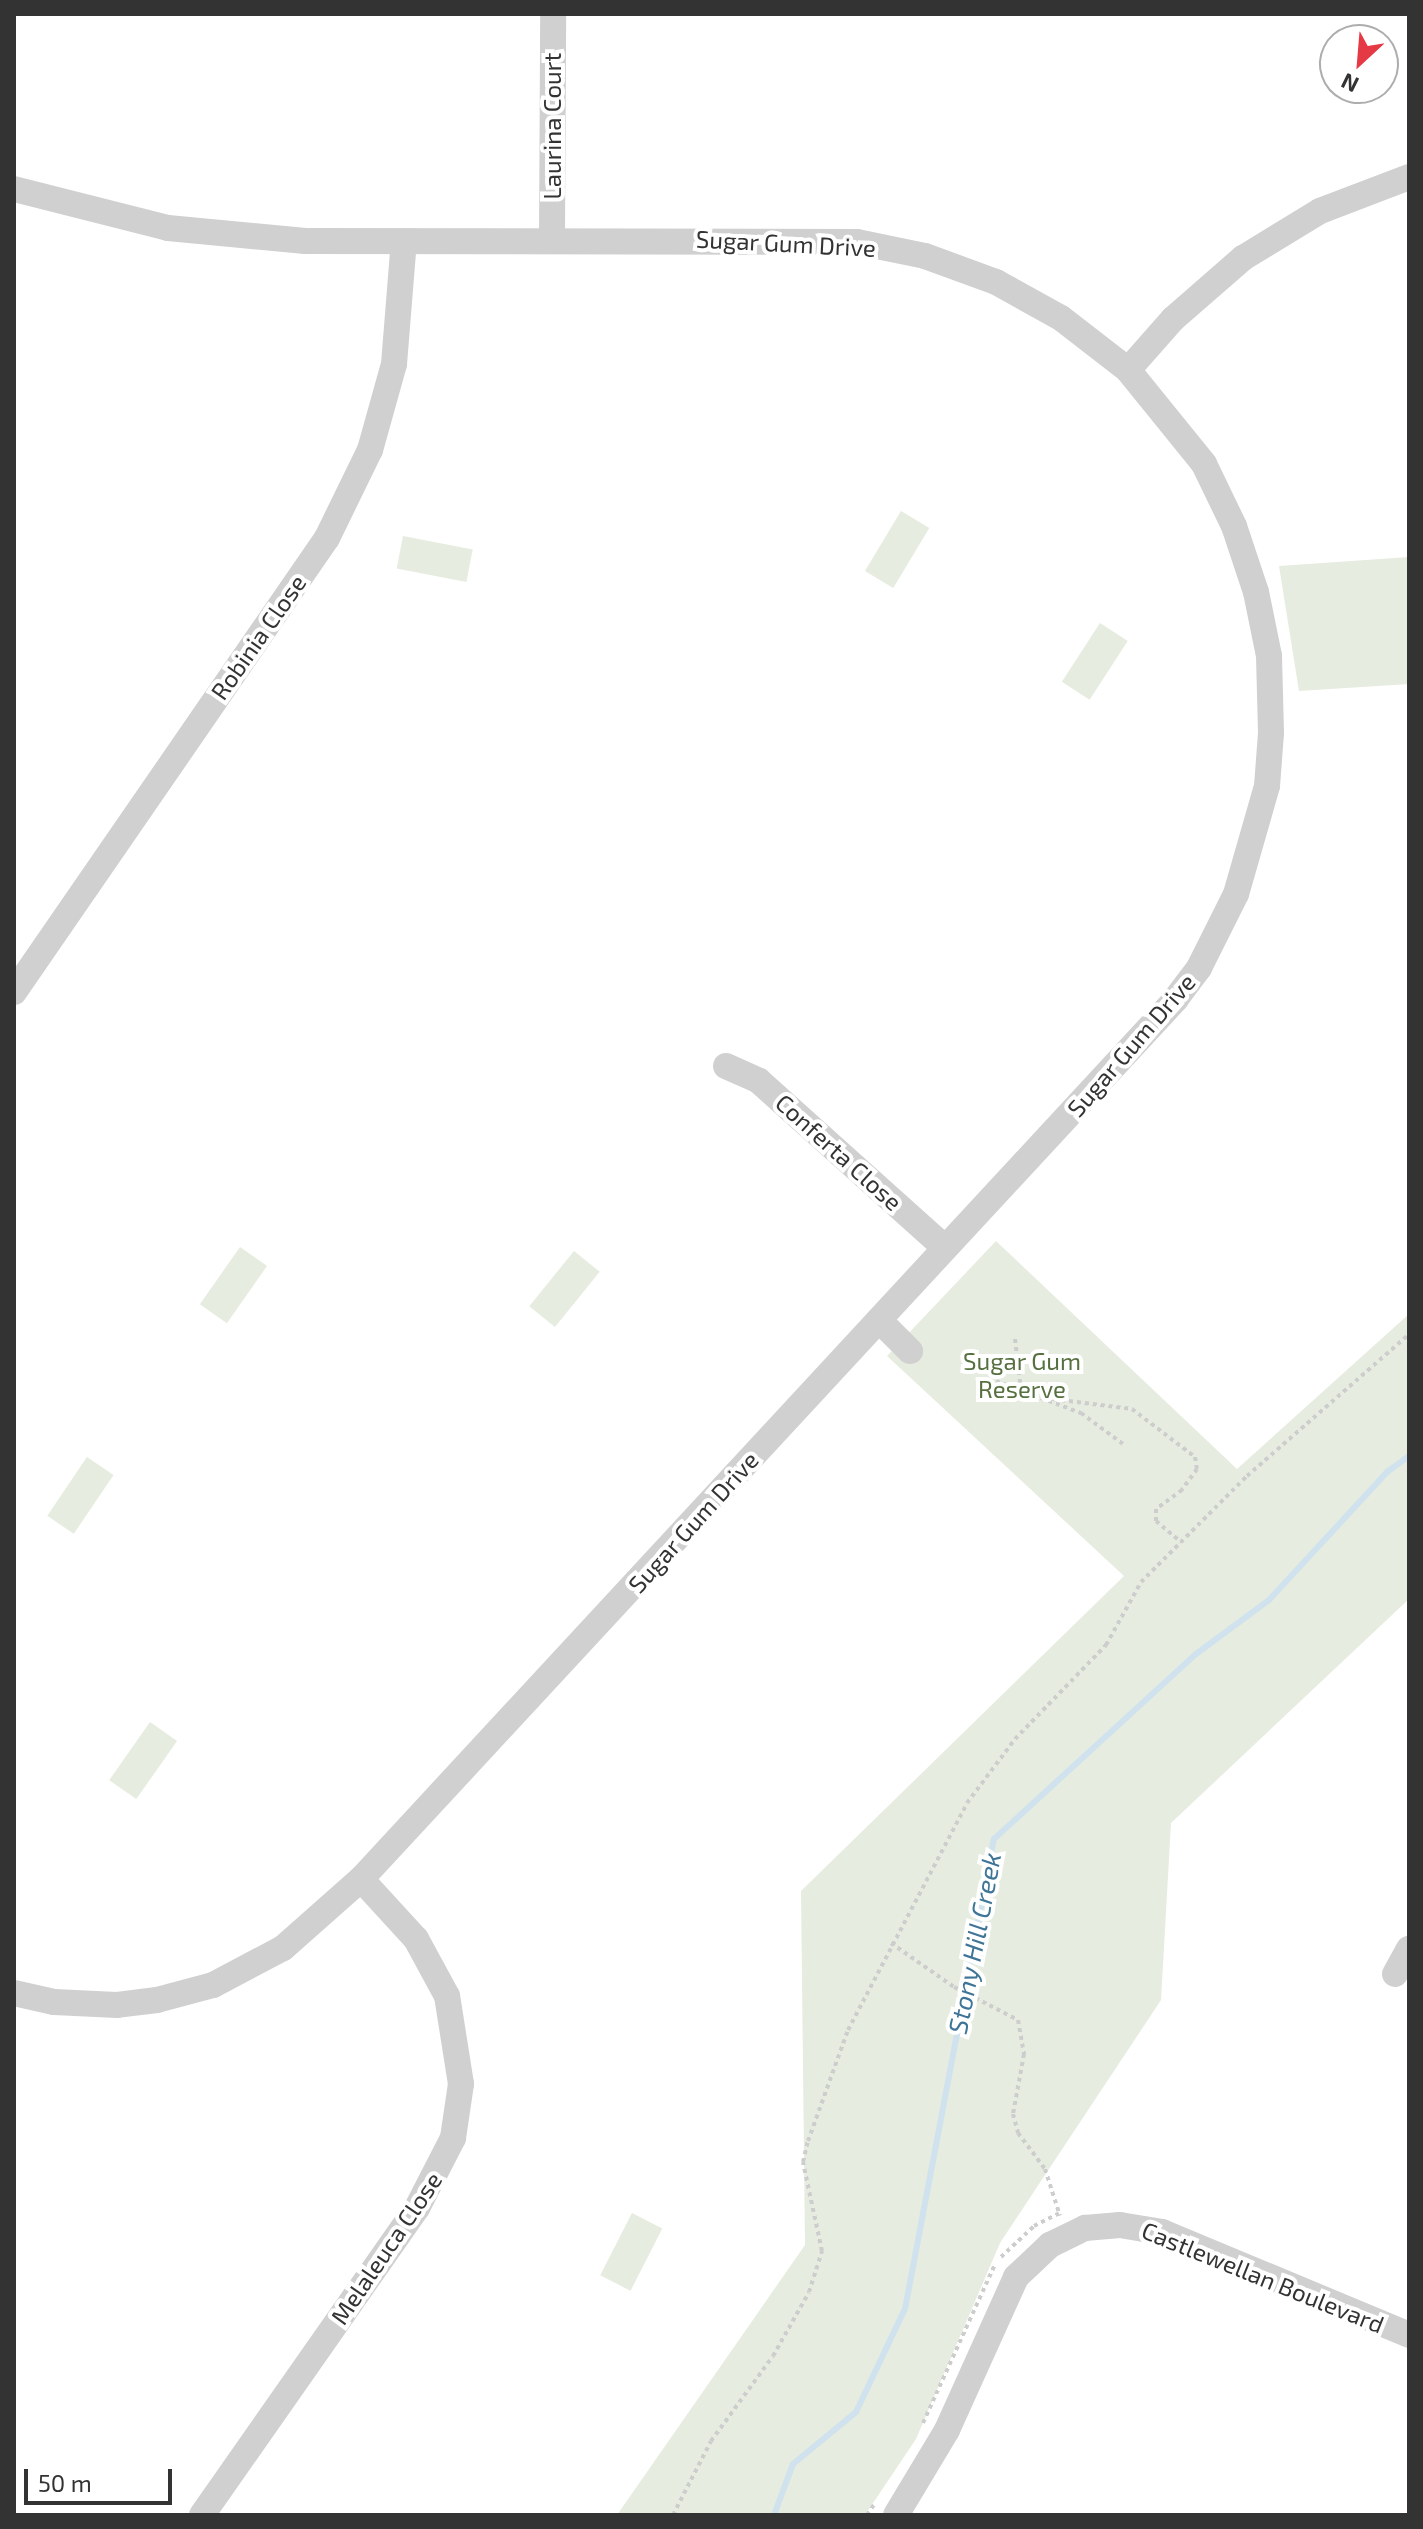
<!DOCTYPE html>
<html>
<head>
<meta charset="utf-8">
<style>
  body { margin:0 }
  #map { position:relative; width:1423px; height:2529px; overflow:hidden; background:#fff; font-family:"Exo 2",sans-serif }
  div>[style] { position:absolute }
  .green>* { inset:0; background:#e6ecdf; transform-origin:0 0 }
  .stream>* { height:6px; margin:-3px; padding:0 3px; transform-origin:3px; border-radius:3px; background:#cfe2ee }
  .path>* { height:4px; margin-top:-2px; transform-origin:0; background:repeating-linear-gradient(90deg,#cdcdcd 0 4px,transparent 0 8px) }
  .minor>* { height:26px; margin:-13px; padding:0 13px; transform-origin:13px; border-radius:13px; background:#d0d0d0 }
  span { translate:-50% -50%; white-space:nowrap; text-align:center; line-height:1.15; -webkit-text-stroke:8px #fff; paint-order:stroke }
  .street-label { font-size:24px; color:#333 }
  .park-label { font-size:24px; color:#56703f }
  .water-label { font-size:26px; color:#3f7597; font-style:italic }
  .frame { position:absolute; inset:0; border:16px solid #333; pointer-events:none }
  .north { position:absolute; left:1319px; top:24px; width:80px; height:80px; box-sizing:border-box; background:#fff; border:2px solid #adadad; border-radius:50%; rotate:206deg; font-size:22px; font-weight:700; line-height:32px; text-align:center; color:#333 }
  .north::after { content:''; display:block; margin:auto; width:28px; height:36px; background:#e63946; clip-path:polygon(50% 0,100% 100%,50% 72%,0 100%) }
  .scale { position:absolute; left:24px; top:2469px; width:148px; height:36px; box-sizing:border-box; border:4px solid #333; border-top:0; padding-left:10px; font-size:24px; line-height:28px; white-space:nowrap; color:#333; -webkit-text-stroke:6px #fff; paint-order:stroke }
</style>
</head>
<body>
<div id="map">
  <div class="green">
    <div style="left:901px;top:511px;width:33px;height:70px;rotate:31deg"></div>
    <div style="left:403px;top:536px;width:71px;height:33px;rotate:11deg"></div>
    <div style="clip-path:polygon(1409px 557px,1409px 684px,1299px 691px,1279px 566px)"></div>
    <div style="left:1100px;top:623px;width:33px;height:70px;rotate:33deg"></div>
    <div style="clip-path:polygon(996px 1241px,1237px 1469px,1409px 1314px,1409px 1599px,1171px 1823px,1161px 2000px,1000px 2243px,916px 2439px,865px 2515px,617px 2515px,805px 2245px,801px 1891px,1124px 1576px,887px 1356px)"></div>
    <div style="left:240px;top:1247px;width:33px;height:70px;rotate:35deg"></div>
    <div style="left:574px;top:1251px;width:33px;height:71px;rotate:39deg"></div>
    <div style="left:87px;top:1457px;width:32px;height:71px;rotate:34deg"></div>
    <div style="left:150px;top:1722px;width:33px;height:71px;rotate:35deg"></div>
    <div style="left:632px;top:2213px;width:34px;height:70px;rotate:27deg"></div>
  </div>
  <div class="stream">
    <div style="left:774px;top:2515px;width:54px;rotate:-69.6deg"></div>
    <div style="left:793px;top:2464px;width:82px;rotate:-39.5deg"></div>
    <div style="left:856px;top:2412px;width:114px;rotate:-64.6deg"></div>
    <div style="left:905px;top:2309px;width:478px;rotate:-79.3deg"></div>
    <div style="left:994px;top:1839px;width:274px;rotate:-42.5deg"></div>
    <div style="left:1196px;top:1654px;width:91px;rotate:-36.5deg"></div>
    <div style="left:1269px;top:1600px;width:174px;rotate:-47.3deg"></div>
    <div style="left:1387px;top:1472px;width:27px;rotate:-36deg"></div>
  </div>
  <div class="path">
    <div style="left:1015px;top:1339px;width:51px;rotate:83.3deg"></div>
    <div style="left:996px;top:1381px;width:91px;rotate:20.6deg"></div>
    <div style="left:1081px;top:1413px;width:52px;rotate:36.4deg"></div>
    <div style="left:1045px;top:1398px;width:88px;rotate:7.2deg"></div>
    <div style="left:1132px;top:1409px;width:79px;rotate:37.3deg"></div>
    <div style="left:1195px;top:1457px;width:12px;rotate:81deg"></div>
    <div style="left:1197px;top:1469px;width:26px;rotate:126deg"></div>
    <div style="left:1182px;top:1490px;width:32px;rotate:144deg"></div>
    <div style="left:1156px;top:1509px;width:12px;rotate:90deg"></div>
    <div style="left:1156px;top:1521px;width:33px;rotate:40deg"></div>
    <div style="left:891px;top:1943px;width:77px;rotate:34.9deg"></div>
    <div style="left:954px;top:1987px;width:72px;rotate:27.3deg"></div>
    <div style="left:1018px;top:2020px;width:35px;rotate:80deg"></div>
    <div style="left:1024px;top:2054px;width:61px;rotate:100.4deg"></div>
    <div style="left:1013px;top:2114px;width:20px;rotate:75deg"></div>
    <div style="left:1018px;top:2133px;width:45px;rotate:53.1deg"></div>
    <div style="left:1045px;top:2169px;width:49px;rotate:72.3deg"></div>
    <div style="left:1001px;top:2257px;width:45px;rotate:-43.2deg"></div>
    <div style="left:1034px;top:2226px;width:28px;rotate:-27deg"></div>
    <div style="left:923px;top:2423px;width:175px;rotate:-65.6deg"></div>
    <div style="left:673px;top:2515px;width:83px;rotate:-62.8deg"></div>
    <div style="left:711px;top:2441px;width:105px;rotate:-53.9deg"></div>
    <div style="left:773px;top:2356px;width:73px;rotate:-60.6deg"></div>
    <div style="left:809px;top:2292px;width:43px;rotate:-72.4deg"></div>
    <div style="left:822px;top:2251px;width:91px;rotate:-102.1deg"></div>
    <div style="left:803px;top:2162px;width:22px;rotate:-77deg"></div>
    <div style="left:808px;top:2141px;width:118px;rotate:-70.2deg"></div>
    <div style="left:848px;top:2030px;width:256px;rotate:-62.3deg"></div>
    <div style="left:967px;top:1803px;width:80px;rotate:-53.1deg"></div>
    <div style="left:1015px;top:1739px;width:131px;rotate:-45.9deg"></div>
    <div style="left:1106px;top:1645px;width:72px;rotate:-60.9deg"></div>
    <div style="left:1141px;top:1582px;width:150px;rotate:-45deg"></div>
    <div style="left:1247px;top:1476px;width:215px;rotate:-41.2deg"></div>
    <div style="left:867px;top:2515px;width:14px;rotate:-56deg"></div>
  </div>
  <div class="minor">
    <div style="left:14px;top:189px;width:159px;rotate:14.2deg"></div>
    <div style="left:168px;top:228px;width:138px;rotate:5.4deg"></div>
    <div style="left:305px;top:241px;width:552px;rotate:0.1deg"></div>
    <div style="left:857px;top:242px;width:69px;rotate:11.6deg"></div>
    <div style="left:925px;top:256px;width:76px;rotate:20.1deg"></div>
    <div style="left:996px;top:282px;width:74px;rotate:29deg"></div>
    <div style="left:1061px;top:318px;width:85px;rotate:37.8deg"></div>
    <div style="left:1128px;top:370px;width:121px;rotate:51deg"></div>
    <div style="left:1204px;top:464px;width:69px;rotate:64.2deg"></div>
    <div style="left:1234px;top:526px;width:70px;rotate:71.6deg"></div>
    <div style="left:1256px;top:592px;width:65px;rotate:78.5deg"></div>
    <div style="left:1269px;top:656px;width:77px;rotate:88.5deg"></div>
    <div style="left:1271px;top:733px;width:53px;rotate:94.3deg"></div>
    <div style="left:1267px;top:786px;width:112px;rotate:106deg"></div>
    <div style="left:1236px;top:894px;width:83px;rotate:116.6deg"></div>
    <div style="left:1199px;top:968px;width:39px;rotate:127deg"></div>
    <div style="left:1176px;top:999px;width:1199px;rotate:132.8deg"></div>
    <div style="left:361px;top:1879px;width:104px;rotate:138.5deg"></div>
    <div style="left:283px;top:1948px;width:79px;rotate:152.1deg"></div>
    <div style="left:213px;top:1985px;width:58px;rotate:165deg"></div>
    <div style="left:157px;top:2000px;width:40px;rotate:172.9deg"></div>
    <div style="left:117px;top:2005px;width:63px;rotate:-177.3deg"></div>
    <div style="left:54px;top:2002px;width:41px;rotate:-167.3deg"></div>
    <div style="left:552px;top:238px;width:224px;rotate:-89.7deg"></div>
    <div style="left:1128px;top:370px;width:68px;rotate:-48.6deg"></div>
    <div style="left:1173px;top:319px;width:93px;rotate:-41.1deg"></div>
    <div style="left:1243px;top:258px;width:90px;rotate:-31.4deg"></div>
    <div style="left:1320px;top:211px;width:95px;rotate:-20.9deg"></div>
    <div style="left:14px;top:992px;width:551px;rotate:-55.42deg"></div>
    <div style="left:327px;top:538px;width:98px;rotate:-64deg"></div>
    <div style="left:370px;top:450px;width:89px;rotate:-74.4deg"></div>
    <div style="left:394px;top:364px;width:123px;rotate:-85.4deg"></div>
    <div style="left:726px;top:1066px;width:36px;rotate:24deg"></div>
    <div style="left:759px;top:1081px;width:250px;rotate:41.9deg"></div>
    <div style="left:879px;top:1320px;width:44px;rotate:45deg"></div>
    <div style="left:1395px;top:1974px;width:29px;rotate:-61deg"></div>
    <div style="left:202px;top:2515px;width:375px;rotate:-55deg"></div>
    <div style="left:417px;top:2208px;width:79px;rotate:-62.8deg"></div>
    <div style="left:453px;top:2138px;width:55px;rotate:-81.6deg"></div>
    <div style="left:461px;top:2084px;width:89px;rotate:-99deg"></div>
    <div style="left:447px;top:1996px;width:65px;rotate:-118.5deg"></div>
    <div style="left:416px;top:1939px;width:81px;rotate:-132.5deg"></div>
    <div style="left:896px;top:2515px;width:99px;rotate:-59deg"></div>
    <div style="left:947px;top:2430px;width:168px;rotate:-65.7deg"></div>
    <div style="left:1016px;top:2277px;width:47px;rotate:-43.3deg"></div>
    <div style="left:1050px;top:2245px;width:39px;rotate:-26deg"></div>
    <div style="left:1085px;top:2228px;width:35px;rotate:-5deg"></div>
    <div style="left:1120px;top:2225px;width:43px;rotate:9.5deg"></div>
    <div style="left:1162px;top:2232px;width:268px;rotate:22.6deg"></div>
  </div>
  <div class="street-label">
    <span style="left:552px;top:126px;rotate:-90deg">Laurina Court</span>
    <span style="left:786px;top:243px;rotate:3deg">Sugar Gum Drive</span>
    <span style="left:258px;top:637px;rotate:-55deg">Robinia Close</span>
    <span style="left:1131px;top:1045px;rotate:-49deg">Sugar Gum Drive</span>
    <span style="left:839px;top:1152px;rotate:42deg">Conferta Close</span>
    <span style="left:693px;top:1522px;rotate:-48deg">Sugar Gum Drive</span>
    <span style="left:386px;top:2248px;rotate:-56deg">Melaleuca Close</span>
    <span style="left:1263px;top:2277px;rotate:22deg">Castlewellan Boulevard</span>
  </div>
  <div class="park-label">
    <span style="left:1022px;top:1375px">Sugar Gum<br>Reserve</span>
  </div>
  <div class="water-label">
    <span style="left:974px;top:1943px;rotate:-79deg">Stony Hill Creek</span>
  </div>
  <div class="frame"></div>
  <div class="north">N</div>
  <div class="scale">50 m</div>
</div>
</body>
</html>
